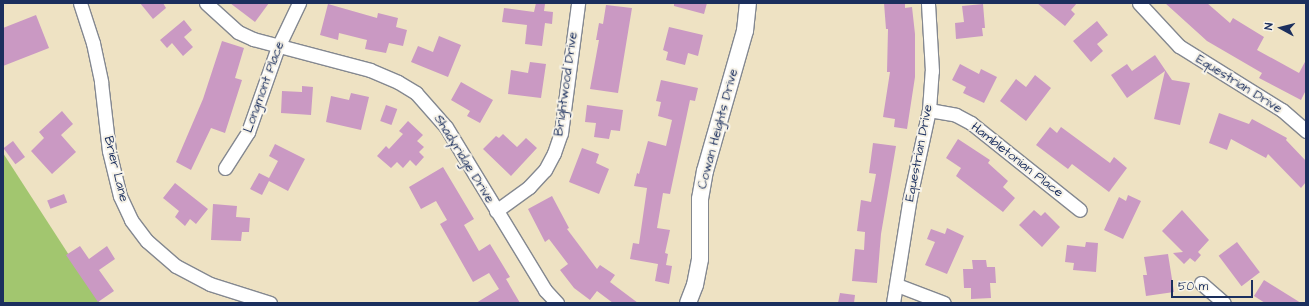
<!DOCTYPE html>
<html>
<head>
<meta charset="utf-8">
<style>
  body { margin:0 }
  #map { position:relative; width:1309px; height:306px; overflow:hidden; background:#eee2c3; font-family:"Architects Daughter",sans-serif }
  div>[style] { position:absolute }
  .green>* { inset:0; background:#a2c66f }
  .building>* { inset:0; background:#ca99c3; transform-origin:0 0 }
  .roads { filter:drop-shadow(1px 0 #848890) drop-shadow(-1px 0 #848890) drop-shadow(0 1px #848890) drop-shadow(0 -1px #848890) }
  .minor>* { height:13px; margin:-6.5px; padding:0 6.5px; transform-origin:6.5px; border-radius:6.5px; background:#fff }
  .tertiary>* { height:16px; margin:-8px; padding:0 8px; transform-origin:8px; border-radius:8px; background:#fff }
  span { translate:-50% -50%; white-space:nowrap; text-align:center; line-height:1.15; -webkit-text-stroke:4px #f7f3e8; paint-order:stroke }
  .street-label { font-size:13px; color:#1b2f5e }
  .frame { position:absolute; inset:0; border:4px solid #1b2f5e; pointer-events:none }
  .north { position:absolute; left:1261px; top:8px; width:40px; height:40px; -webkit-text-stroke:3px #f7f3e8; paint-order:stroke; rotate:277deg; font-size:11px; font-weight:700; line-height:16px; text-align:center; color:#1b2f5e }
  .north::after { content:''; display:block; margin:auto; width:14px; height:18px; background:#1b2f5e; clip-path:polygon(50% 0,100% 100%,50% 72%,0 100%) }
  .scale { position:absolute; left:1171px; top:280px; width:82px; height:18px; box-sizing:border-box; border:2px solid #1b2f5e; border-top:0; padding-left:5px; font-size:12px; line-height:14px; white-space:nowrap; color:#1b2f5e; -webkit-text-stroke:3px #f7f3e8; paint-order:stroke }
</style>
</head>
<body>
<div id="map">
  <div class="green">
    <div style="clip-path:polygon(3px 153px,100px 303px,3px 303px)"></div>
  </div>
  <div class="building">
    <div style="clip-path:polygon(140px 3px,163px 3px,166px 8px,153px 19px)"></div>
    <div style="clip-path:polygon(230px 3px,269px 3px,255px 22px)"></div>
    <div style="clip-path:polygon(536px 3px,545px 4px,544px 11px,553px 12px,552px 24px,545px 23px,542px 46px,525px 44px,527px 25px,502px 22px,504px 8px,534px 12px)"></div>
    <div style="clip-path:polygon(674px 3px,707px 3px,704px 14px,674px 6px)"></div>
    <div style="clip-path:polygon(884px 3px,905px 3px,905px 8px,912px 7px,915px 34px,915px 77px,907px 129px,894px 127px,895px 119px,883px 117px,890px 72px,887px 72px,888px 29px,886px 29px)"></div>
    <div style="clip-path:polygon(1037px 3px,1077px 3px,1071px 10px,1075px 14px,1065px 26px)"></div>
    <div style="clip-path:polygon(1165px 3px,1207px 3px,1230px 23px,1233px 18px,1264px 37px,1257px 50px,1299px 73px,1306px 60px,1306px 90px,1301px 100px,1259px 78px,1262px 73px,1207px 41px)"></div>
    <div style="clip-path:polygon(328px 4px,377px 18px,378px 13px,398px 18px,396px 27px,407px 30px,403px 46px,389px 43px,386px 53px,365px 49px,367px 40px,339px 33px,338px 40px,320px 35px)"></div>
    <div style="clip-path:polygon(983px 4px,985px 28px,982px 28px,983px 36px,956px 39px,955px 23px,964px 22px,962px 6px)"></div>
    <div style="clip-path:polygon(606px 5px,632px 8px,618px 93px,590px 89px,599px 40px,596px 40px,599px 23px,603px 24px)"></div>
    <div style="clip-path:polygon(36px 15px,49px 48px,3px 66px,3px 28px)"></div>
    <div style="clip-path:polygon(184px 20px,192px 30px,184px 37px,193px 47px,183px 56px,172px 43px,167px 48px,160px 40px)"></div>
    <div style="clip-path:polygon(1097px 21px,1108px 35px,1097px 44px,1103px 51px,1091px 62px,1073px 41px)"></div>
    <div style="clip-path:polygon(669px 27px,703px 35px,698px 56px,688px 53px,685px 65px,666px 60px,668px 52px,663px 50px)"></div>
    <div style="clip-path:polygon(439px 36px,461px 45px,448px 77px,411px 62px,418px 46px,433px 52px)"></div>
    <div style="clip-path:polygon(222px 41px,244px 48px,235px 78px,242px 80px,225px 133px,211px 128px,191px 170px,176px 162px,203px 99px)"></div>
    <div style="clip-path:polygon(1155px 55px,1172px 80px,1190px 83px,1180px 125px,1154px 119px,1165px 71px,1127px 98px,1111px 75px,1127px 64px,1132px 71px)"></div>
    <div style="clip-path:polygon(530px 62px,546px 64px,541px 98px,508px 94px,511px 70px,528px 73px)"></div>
    <div style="clip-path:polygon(960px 64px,979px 74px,981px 69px,997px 77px,984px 103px,963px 93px,966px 87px,952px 80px)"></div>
    <div style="clip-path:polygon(1035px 75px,1051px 88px,1026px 121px,1000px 101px,1016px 79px,1026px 87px)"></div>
    <div style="clip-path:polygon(661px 80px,698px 88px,695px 101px,690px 100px,670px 194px,663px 193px,657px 228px,670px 230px,665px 253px,668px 254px,666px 265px,672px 266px,669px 284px,655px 281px,658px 264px,630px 259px,633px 243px,639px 244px,647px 188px,634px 186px,637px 173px,639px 174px,648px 141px,666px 146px,672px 120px,658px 116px,661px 102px,656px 101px)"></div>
    <div style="clip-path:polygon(461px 82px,493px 100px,480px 123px,467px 116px,470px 111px,451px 100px)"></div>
    <div style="clip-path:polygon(302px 86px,313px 87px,311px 115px,281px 113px,282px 91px,302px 92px)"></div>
    <div style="clip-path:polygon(351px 93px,369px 97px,361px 130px,326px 122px,331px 96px,349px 100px)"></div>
    <div style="left:386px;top:105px;width:12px;height:17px;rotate:20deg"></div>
    <div style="clip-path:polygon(587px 105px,623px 110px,620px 131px,611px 130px,609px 139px,594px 137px,596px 123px,585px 122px)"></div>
    <div style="clip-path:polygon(62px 111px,73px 124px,61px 135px,76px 152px,52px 174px,31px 151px,44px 138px,39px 132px)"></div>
    <div style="clip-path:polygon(1219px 113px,1249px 124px,1252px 119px,1287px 138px,1286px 140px,1306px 161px,1306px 182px,1301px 188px,1268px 154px,1266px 158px,1231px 139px,1227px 150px,1209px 143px)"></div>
    <div style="clip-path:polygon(408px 121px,423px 135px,417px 141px,424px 147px,419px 152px,424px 157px,416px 166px,410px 160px,403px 168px,397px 162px,391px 168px,377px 156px,386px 146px,389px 149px,403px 134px,399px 131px)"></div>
    <div style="clip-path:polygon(1050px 127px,1057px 133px,1061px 127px,1110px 163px,1114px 157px,1127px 168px,1109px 192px,1072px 164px,1068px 169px,1036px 145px)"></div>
    <div style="clip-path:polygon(503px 134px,517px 147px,526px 138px,537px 148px,511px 176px,483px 149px,496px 136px,499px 138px)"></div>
    <div style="clip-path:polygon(958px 139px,990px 160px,988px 163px,1008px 181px,1003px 187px,1015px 198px,1003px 212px,956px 176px,961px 168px,946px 158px)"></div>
    <div style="left:13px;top:141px;width:20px;height:12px;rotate:53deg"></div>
    <div style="clip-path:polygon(873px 143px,896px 146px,881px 234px,877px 283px,852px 281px,855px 249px,864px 250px,865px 232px,857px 231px,861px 200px,871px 202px,876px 174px,869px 173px)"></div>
    <div style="clip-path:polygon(275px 144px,305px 159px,288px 191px,269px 181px,262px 195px,250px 189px,259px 173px,269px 178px,278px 161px,269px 156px)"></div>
    <div style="clip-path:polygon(582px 148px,599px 154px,596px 163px,609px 169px,599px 194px,569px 182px)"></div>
    <div style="clip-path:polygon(443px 167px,474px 219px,464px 225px,479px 251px,490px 244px,510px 277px,506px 279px,520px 303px,476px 303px,499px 289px,489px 273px,473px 282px,440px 224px,447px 220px,436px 201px,421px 209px,409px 187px)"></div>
    <div style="clip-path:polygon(175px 183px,208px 209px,196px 224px,190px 219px,185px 226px,175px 217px,179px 211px,163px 198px)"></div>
    <div style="left:64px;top:194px;width:9px;height:18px;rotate:69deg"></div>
    <div style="clip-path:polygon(1128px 195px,1141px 201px,1123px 239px,1104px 230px,1119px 197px,1126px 201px)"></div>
    <div style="clip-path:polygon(552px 196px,569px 228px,567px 229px,597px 269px,600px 265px,615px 275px,610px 282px,638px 303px,613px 303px,597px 291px,590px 300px,574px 288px,560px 270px,568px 264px,549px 239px,545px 242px,528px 209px)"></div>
    <div style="clip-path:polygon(213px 204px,237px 206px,236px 217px,250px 218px,249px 232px,242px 232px,241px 241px,211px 240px)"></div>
    <div style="clip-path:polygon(1034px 210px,1041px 216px,1045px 212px,1060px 227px,1042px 247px,1019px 225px)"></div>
    <div style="clip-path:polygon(1182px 210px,1209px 240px,1198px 252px,1201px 255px,1195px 262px,1190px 258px,1184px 264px,1173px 253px,1183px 252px,1162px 231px)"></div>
    <div style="clip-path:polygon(947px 228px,964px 236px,947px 274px,925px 265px,935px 242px,927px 239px,931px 229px,945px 234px)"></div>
    <div style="clip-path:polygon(1086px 242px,1098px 243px,1096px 272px,1073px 270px,1074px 263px,1065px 262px,1067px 245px,1085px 247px)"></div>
    <div style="left:1237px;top:242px;width:38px;height:23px;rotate:53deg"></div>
    <div style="clip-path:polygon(80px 246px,89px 259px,107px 246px,115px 259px,99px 270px,114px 291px,98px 302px,66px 255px)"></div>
    <div style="clip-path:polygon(1168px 254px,1174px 292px,1146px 296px,1143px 275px,1147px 275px,1144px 257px)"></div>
    <div style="clip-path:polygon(972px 260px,986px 260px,987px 267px,995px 267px,996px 283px,990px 283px,991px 298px,971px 299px,971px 288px,964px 288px,963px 269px,973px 269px)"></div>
    <div style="clip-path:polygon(1264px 280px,1301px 303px,1265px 303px,1254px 296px)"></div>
    <div style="clip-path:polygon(840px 293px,855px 295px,854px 303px,838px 303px)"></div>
  </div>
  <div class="roads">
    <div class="minor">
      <div style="left:80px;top:3px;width:42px;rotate:72deg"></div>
      <div style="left:93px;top:43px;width:40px;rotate:78deg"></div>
      <div style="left:101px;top:82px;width:69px;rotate:83.4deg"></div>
      <div style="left:109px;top:151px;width:46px;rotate:76.3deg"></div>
      <div style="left:120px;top:196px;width:26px;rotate:65deg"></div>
      <div style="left:131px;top:220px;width:26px;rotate:53deg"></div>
      <div style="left:147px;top:241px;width:38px;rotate:41deg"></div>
      <div style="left:176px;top:266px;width:38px;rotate:28deg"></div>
      <div style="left:210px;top:284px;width:63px;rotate:17.6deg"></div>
      <div style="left:206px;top:3px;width:43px;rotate:42.2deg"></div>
      <div style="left:238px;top:32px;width:17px;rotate:25deg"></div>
      <div style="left:253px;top:39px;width:121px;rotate:14.8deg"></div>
      <div style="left:370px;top:70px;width:30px;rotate:23deg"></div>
      <div style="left:398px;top:82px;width:21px;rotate:31deg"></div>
      <div style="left:416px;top:93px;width:45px;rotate:48.6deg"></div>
      <div style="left:446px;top:127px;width:191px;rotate:58.7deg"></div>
      <div style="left:545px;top:290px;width:18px;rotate:47deg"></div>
      <div style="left:1139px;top:3px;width:59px;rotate:47.1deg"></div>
      <div style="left:1179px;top:46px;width:121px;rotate:31.9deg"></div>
      <div style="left:1282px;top:110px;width:32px;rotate:41deg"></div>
      <div style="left:929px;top:110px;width:27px;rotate:10deg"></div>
      <div style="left:956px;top:115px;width:17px;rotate:28deg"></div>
      <div style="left:971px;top:123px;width:139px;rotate:38.6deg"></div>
      <div style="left:225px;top:168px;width:43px;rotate:-57.4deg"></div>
      <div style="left:248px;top:132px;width:90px;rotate:-70.6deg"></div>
      <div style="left:278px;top:47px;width:49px;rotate:-64.5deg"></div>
      <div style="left:496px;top:211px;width:41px;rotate:-36deg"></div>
      <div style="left:529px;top:187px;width:23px;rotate:-47deg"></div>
      <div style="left:545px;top:170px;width:19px;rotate:-62deg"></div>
      <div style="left:554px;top:153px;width:21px;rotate:-71deg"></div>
      <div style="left:561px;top:133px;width:131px;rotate:-82.5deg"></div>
      <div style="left:1201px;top:283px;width:30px;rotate:41deg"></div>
      <div style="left:897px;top:285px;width:50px;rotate:21deg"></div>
      <div style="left:893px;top:303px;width:107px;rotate:-80.9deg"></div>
      <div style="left:910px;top:197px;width:89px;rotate:-77.7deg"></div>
      <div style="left:929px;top:110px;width:39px;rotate:-86deg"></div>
      <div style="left:932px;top:71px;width:68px;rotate:-93.4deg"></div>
    </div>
    <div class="tertiary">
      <div style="left:688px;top:303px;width:19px;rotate:-69deg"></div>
      <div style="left:695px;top:285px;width:26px;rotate:-79deg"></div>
      <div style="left:700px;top:259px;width:60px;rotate:-90deg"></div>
      <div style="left:700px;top:199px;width:28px;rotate:-80deg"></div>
      <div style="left:705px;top:171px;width:146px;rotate:-74.1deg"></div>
      <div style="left:745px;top:31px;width:28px;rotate:-84deg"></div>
    </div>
  </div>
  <div class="street-label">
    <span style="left:566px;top:84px;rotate:-82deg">Brightwood Drive</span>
    <span style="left:1239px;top:84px;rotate:32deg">Equestrian Drive</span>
    <span style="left:264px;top:87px;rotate:-70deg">Longmont Place</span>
    <span style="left:718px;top:129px;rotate:-75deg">Cowan Heights Drive</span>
    <span style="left:919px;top:153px;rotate:-79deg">Equestrian Drive</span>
    <span style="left:464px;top:159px;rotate:58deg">Shadyridge Drive</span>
    <span style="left:1017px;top:160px;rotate:38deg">Hambletonian Place</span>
    <span style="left:116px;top:169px;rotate:76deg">Brier Lane</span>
  </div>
  <div class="frame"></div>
  <div class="north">N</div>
  <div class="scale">50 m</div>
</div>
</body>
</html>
